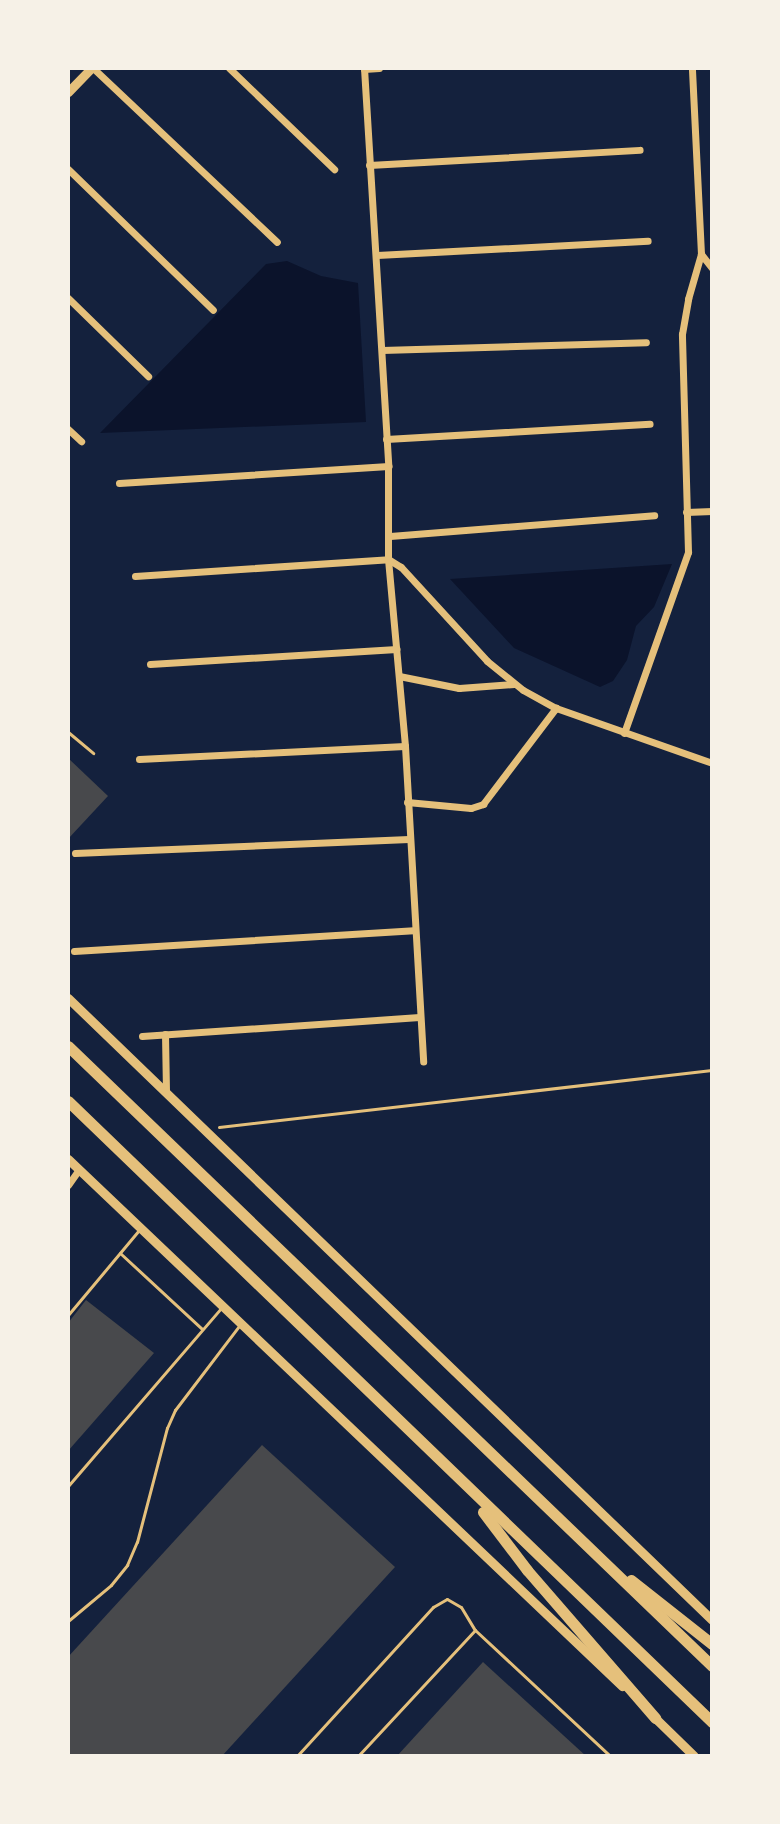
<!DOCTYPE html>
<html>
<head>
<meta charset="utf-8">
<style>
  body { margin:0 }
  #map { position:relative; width:780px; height:1824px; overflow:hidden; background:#14213d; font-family:"Playfair Display",serif }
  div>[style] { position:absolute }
  .water>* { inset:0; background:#0b132b }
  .building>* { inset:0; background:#48494c }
  .path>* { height:3px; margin:-1.5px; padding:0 1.5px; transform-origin:1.5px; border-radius:1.5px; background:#e5c07b }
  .service>* { height:3px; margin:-1.5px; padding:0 1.5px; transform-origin:1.5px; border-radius:1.5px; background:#e5c07b }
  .minor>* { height:7px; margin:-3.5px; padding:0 3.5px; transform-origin:3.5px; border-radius:3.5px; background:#e5c07b }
  .secondary>* { height:9px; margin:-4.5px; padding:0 4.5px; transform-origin:4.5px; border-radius:4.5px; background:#e5c07b }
  .trunk>* { height:11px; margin:-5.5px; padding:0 5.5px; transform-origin:5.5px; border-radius:5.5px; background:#e5c07b }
  span { translate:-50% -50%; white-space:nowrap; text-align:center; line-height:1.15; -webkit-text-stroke:8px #f6f1e7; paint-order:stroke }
  .frame { position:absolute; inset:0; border:70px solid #f6f1e7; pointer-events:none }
</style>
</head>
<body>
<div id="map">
  <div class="water">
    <div style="clip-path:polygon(287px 261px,321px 276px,358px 283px,366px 422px,100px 433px,266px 264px)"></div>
    <div style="clip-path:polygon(672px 564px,654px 607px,636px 626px,627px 660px,613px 681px,600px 687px,514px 648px,450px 579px)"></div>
  </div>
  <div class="building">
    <div style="clip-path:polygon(68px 758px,108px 796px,68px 839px)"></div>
    <div style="clip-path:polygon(86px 1300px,154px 1353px,68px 1451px,68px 1323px)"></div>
    <div style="clip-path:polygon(262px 1445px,395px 1567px,222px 1756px,68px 1756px,68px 1657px)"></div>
    <div style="clip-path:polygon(483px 1662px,586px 1756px,397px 1756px)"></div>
  </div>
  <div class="path">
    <div style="left:219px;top:1127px;width:496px;rotate:-6.6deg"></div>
  </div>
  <div class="service">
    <div style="left:68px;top:732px;width:33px;rotate:40deg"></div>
    <div style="left:120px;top:1253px;width:112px;rotate:42.8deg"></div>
    <div style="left:68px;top:1315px;width:112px;rotate:-50.1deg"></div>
    <div style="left:68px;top:1486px;width:233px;rotate:-49.3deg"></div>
    <div style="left:68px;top:1621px;width:56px;rotate:-39.9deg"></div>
    <div style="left:111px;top:1585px;width:26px;rotate:-51deg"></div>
    <div style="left:127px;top:1565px;width:25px;rotate:-67deg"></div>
    <div style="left:137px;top:1542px;width:118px;rotate:-75.3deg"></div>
    <div style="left:167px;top:1428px;width:20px;rotate:-66deg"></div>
    <div style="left:175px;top:1410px;width:106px;rotate:-52.7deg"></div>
    <div style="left:297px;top:1756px;width:202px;rotate:-47.6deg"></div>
    <div style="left:433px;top:1607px;width:16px;rotate:-30deg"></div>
    <div style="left:447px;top:1599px;width:16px;rotate:30deg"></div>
    <div style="left:461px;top:1607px;width:27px;rotate:59deg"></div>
    <div style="left:475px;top:1630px;width:185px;rotate:43deg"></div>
    <div style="left:358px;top:1756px;width:172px;rotate:-47.1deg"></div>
  </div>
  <div class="minor">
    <div style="left:93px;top:68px;width:253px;rotate:43.4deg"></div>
    <div style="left:229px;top:68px;width:146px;rotate:43.9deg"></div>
    <div style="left:364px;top:68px;width:399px;rotate:86.5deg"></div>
    <div style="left:388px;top:466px;width:93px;rotate:90deg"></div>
    <div style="left:388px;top:559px;width:188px;rotate:84.8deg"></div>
    <div style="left:405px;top:746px;width:316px;rotate:86.7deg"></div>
    <div style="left:364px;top:69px;width:15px;rotate:-4deg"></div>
    <div style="left:369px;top:165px;width:271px;rotate:-3.2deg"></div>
    <div style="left:68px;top:169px;width:202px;rotate:44.2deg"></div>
    <div style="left:701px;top:254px;width:18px;rotate:52deg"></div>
    <div style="left:377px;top:255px;width:271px;rotate:-3deg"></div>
    <div style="left:68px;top:298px;width:112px;rotate:44.3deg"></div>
    <div style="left:382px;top:350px;width:264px;rotate:-1.7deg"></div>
    <div style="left:68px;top:429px;width:18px;rotate:43deg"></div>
    <div style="left:386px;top:439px;width:264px;rotate:-3.3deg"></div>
    <div style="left:119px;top:483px;width:270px;rotate:-3.6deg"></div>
    <div style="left:686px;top:512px;width:26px;rotate:-2deg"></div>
    <div style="left:390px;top:536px;width:265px;rotate:-4.5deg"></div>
    <div style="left:135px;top:576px;width:254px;rotate:-3.8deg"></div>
    <div style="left:388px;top:559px;width:15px;rotate:32deg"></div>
    <div style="left:401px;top:567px;width:127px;rotate:47.5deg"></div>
    <div style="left:487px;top:661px;width:46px;rotate:38.9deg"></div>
    <div style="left:523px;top:690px;width:38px;rotate:29deg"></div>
    <div style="left:556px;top:708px;width:165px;rotate:19.4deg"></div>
    <div style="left:150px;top:664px;width:247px;rotate:-3.5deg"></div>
    <div style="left:399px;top:676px;width:61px;rotate:11.3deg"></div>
    <div style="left:459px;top:688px;width:55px;rotate:-4.2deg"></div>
    <div style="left:624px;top:733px;width:192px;rotate:-70.5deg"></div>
    <div style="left:688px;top:552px;width:218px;rotate:-91.6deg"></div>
    <div style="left:682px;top:334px;width:36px;rotate:-80deg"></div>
    <div style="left:688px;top:299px;width:47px;rotate:-73.9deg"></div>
    <div style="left:701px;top:254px;width:186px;rotate:-92.8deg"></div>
    <div style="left:139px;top:759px;width:266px;rotate:-2.8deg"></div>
    <div style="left:407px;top:802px;width:64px;rotate:5.4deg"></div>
    <div style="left:471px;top:808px;width:13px;rotate:-18deg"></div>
    <div style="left:483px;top:804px;width:121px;rotate:-52.8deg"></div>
    <div style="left:75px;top:853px;width:334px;rotate:-2.4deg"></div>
    <div style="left:74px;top:951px;width:340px;rotate:-3.5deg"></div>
    <div style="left:165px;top:1034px;width:59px;rotate:89deg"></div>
    <div style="left:142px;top:1036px;width:278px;rotate:-3.9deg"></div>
    <div style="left:68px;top:1185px;width:19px;rotate:-55deg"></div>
  </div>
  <div class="secondary">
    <div style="left:68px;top:92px;width:33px;rotate:-46deg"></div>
    <div style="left:68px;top:998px;width:895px;rotate:44deg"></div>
    <div style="left:68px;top:1159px;width:765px;rotate:43.57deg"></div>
    <div style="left:653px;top:1716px;width:57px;rotate:44.3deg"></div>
  </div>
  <div class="trunk">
    <div style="left:68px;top:1046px;width:894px;rotate:43.91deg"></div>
    <div style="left:68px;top:1101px;width:895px;rotate:43.96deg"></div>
    <div style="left:483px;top:1512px;width:73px;rotate:52.8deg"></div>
    <div style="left:527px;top:1570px;width:196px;rotate:49.1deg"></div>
    <div style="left:631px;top:1580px;width:103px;rotate:38.3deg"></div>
  </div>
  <div class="frame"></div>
</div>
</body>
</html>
